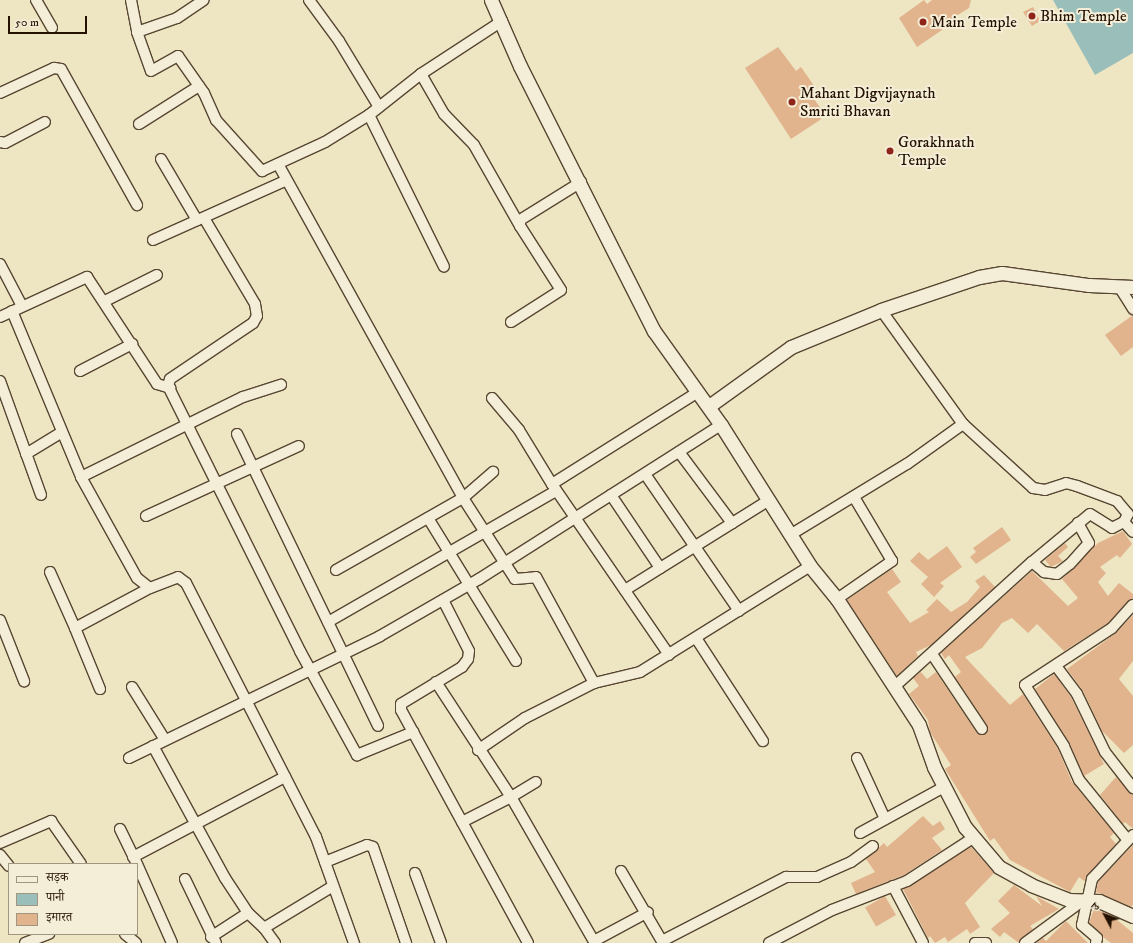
<!DOCTYPE html>
<html>
<head>
<meta charset="utf-8">
<style>
  body { margin:0 }
  #map { position:relative; width:1133px; height:943px; overflow:hidden; background:#eee5c3; font-family:"IM FELL DW Pica","Noto Serif Devanagari",serif }
  div>[style] { position:absolute }
  .water>* { inset:0; background:#9abeb9 }
  .building>* { inset:0; background:#e1b48d; transform-origin:0 0 }
  .roads { filter:drop-shadow(1px 0 #574631) drop-shadow(-1px 0 #574631) drop-shadow(0 1px #574631) drop-shadow(0 -1px #574631) }
  .minor>* { height:10px; margin:-5px; padding:0 5px; transform-origin:5px; border-radius:5px; background:#f4eed8 }
  .tertiary>* { height:13px; margin:-6.5px; padding:0 6.5px; transform-origin:6.5px; border-radius:6.5px; background:#f4eed8 }
  .dots>* { width:11px; height:11px; translate:-50% -50%; box-sizing:border-box; border:2px solid #f4eed8; border-radius:50% }
  span { translate:-50% -50%; white-space:nowrap; text-align:center; line-height:1.15; -webkit-text-stroke:4px #f4eed8; paint-order:stroke }
  .poi-label { font-size:16px; color:#251100 }
  .left { translate:0 -50%; text-align:left }
  .legend { position:absolute; left:8px; top:863px; width:130px; height:72px; box-sizing:border-box; background:#f4eed8; border:1px solid #a19682; margin:0; padding:5px 7px; list-style:none; font-size:12px; color:#251100 }
  .legend li { display:flex; align-items:center; gap:8px; height:20px }
  .legend b { width:20px; border:1px solid #a19682 }
  .north { position:absolute; left:1085px; top:895px; width:40px; height:40px; -webkit-text-stroke:3px #f4eed8; paint-order:stroke; rotate:311deg; font-size:11px; font-weight:700; line-height:16px; text-align:center; color:#251100 }
  .north::after { content:''; display:block; margin:auto; width:14px; height:18px; background:#251100; clip-path:polygon(50% 0,100% 100%,50% 72%,0 100%) }
  .scale { position:absolute; left:8px; top:16px; width:79px; height:18px; box-sizing:border-box; border:2px solid #251100; border-top:0; padding-left:5px; font-size:12px; line-height:14px; white-space:nowrap; color:#251100; -webkit-text-stroke:3px #f4eed8; paint-order:stroke }
</style>
</head>
<body>
<div id="map">
  <div class="water">
    <div style="clip-path:polygon(1053px 0,1133px 0,1133px 53px,1095px 75px)"></div>
  </div>
  <div class="building">
    <div style="clip-path:polygon(924px 0,927px 4px,932px 0,971px 0,969px 8px,940px 26px,942px 30px,917px 47px,899px 18px)"></div>
    <div style="clip-path:polygon(1033px 7px,1040px 21px,1032px 26px,1023px 12px)"></div>
    <div style="clip-path:polygon(778px 47px,796px 71px,801px 67px,815px 87px,809px 92px,824px 113px,820px 120px,791px 139px,745px 68px)"></div>
    <div style="clip-path:polygon(1133px 315px,1133px 347px,1121px 356px,1105px 335px)"></div>
    <div style="clip-path:polygon(1002px 527px,1011px 540px,976px 564px,970px 557px,976px 552px,973px 548px)"></div>
    <div style="clip-path:polygon(1123px 531px,1132px 544px,1120px 558px,1117px 555px,1100px 567px,1106px 573px,1098px 582px,1108px 596px,1119px 583px,1133px 594px,1133px 599px,1108px 623px,1064px 651px,1037px 624px,1028px 633px,1012px 618px,1002px 623px,982px 648px,965px 657px,1010px 705px,1023px 694px,1058px 749px,1072px 782px,1114px 833px,1110px 837px,1116px 844px,1084px 881px,1079px 877px,1070px 892px,1010px 860px,994px 838px,990px 841px,945px 769px,951px 765px,930px 732px,928px 720px,909px 694px,919px 686px,913px 678px,921px 672px,927px 679px,936px 672px,977px 733px,986px 734px,987px 725px,955px 677px,961px 672px,949px 655px,945px 659px,941px 653px,1032px 571px,1068px 606px,1078px 598px,1062px 579px,1098px 543px)"></div>
    <div style="clip-path:polygon(1065px 543px,1068px 547px,1058px 556px,1063px 561px,1051px 567px,1045px 560px)"></div>
    <div style="clip-path:polygon(947px 546px,962px 567px,940px 583px,944px 586px,934px 597px,921px 584px,928px 577px,910px 561px,919px 552px,928px 560px)"></div>
    <div style="clip-path:polygon(892px 569px,901px 582px,887px 592px,910px 623px,929px 612px,926px 610px,937px 599px,951px 612px,967px 602px,980px 587px,975px 581px,984px 575px,995px 587px,931px 645px,916px 652px,918px 656px,897px 676px,847px 600px)"></div>
    <div style="clip-path:polygon(1133px 615px,1133px 661px,1119px 679px,1133px 696px,1133px 745px,1124px 753px,1102px 731px,1083px 691px,1067px 669px,1116px 633px)"></div>
    <div style="clip-path:polygon(1054px 674px,1071px 697px,1104px 764px,1084px 776px,1069px 742px,1035px 689px)"></div>
    <div style="clip-path:polygon(1116px 777px,1133px 794px,1133px 829px,1125px 822px,1123px 824px,1100px 795px)"></div>
    <div style="clip-path:polygon(923px 816px,933px 826px,940px 821px,945px 829px,932px 838px,942px 850px,904px 875px,856px 894px,851px 883px,875px 872px,866px 859px,884px 843px,887px 847px)"></div>
    <div style="clip-path:polygon(1133px 845px,1133px 905px,1131px 907px,1096px 892px,1098px 882px)"></div>
    <div style="clip-path:polygon(971px 847px,994px 873px,965px 903px,980px 927px,970px 934px,967px 929px,948px 942px,945px 937px,935px 943px,930px 936px,928px 938px,903px 889px)"></div>
    <div style="clip-path:polygon(1014px 885px,1042px 906px,1036px 896px,1059px 909px,1030px 926px,1033px 929px,1019px 943px,1004px 932px,1000px 937px,991px 929px,1010px 913px,998px 901px)"></div>
    <div style="left:885px;top:896px;width:22px;height:23px;rotate:60deg"></div>
    <div style="clip-path:polygon(1094px 909px,1111px 915px,1133px 933px,1133px 943px,1111px 943px,1103px 937px,1089px 923px)"></div>
    <div style="clip-path:polygon(1066px 921px,1088px 943px,1036px 943px,1043px 938px,1046px 941px)"></div>
  </div>
  <div class="roads">
    <div class="minor">
      <div style="left:36px;top:0;width:32px;rotate:60deg"></div>
      <div style="left:131px;top:0;width:33px;rotate:79deg"></div>
      <div style="left:137px;top:32px;width:41px;rotate:70.3deg"></div>
      <div style="left:151px;top:71px;width:31px;rotate:-29deg"></div>
      <div style="left:178px;top:56px;width:45px;rotate:54.9deg"></div>
      <div style="left:204px;top:93px;width:30px;rotate:66deg"></div>
      <div style="left:216px;top:120px;width:69px;rotate:48deg"></div>
      <div style="left:262px;top:171px;width:69px;rotate:-24.7deg"></div>
      <div style="left:325px;top:142px;width:52px;rotate:-31.5deg"></div>
      <div style="left:369px;top:115px;width:66px;rotate:-38.3deg"></div>
      <div style="left:421px;top:74px;width:97px;rotate:-33.2deg"></div>
      <div style="left:309px;top:0;width:51px;rotate:53.8deg"></div>
      <div style="left:339px;top:41px;width:77px;rotate:58.8deg"></div>
      <div style="left:137px;top:32px;width:42px;rotate:-19.3deg"></div>
      <div style="left:177px;top:18px;width:32px;rotate:-34deg"></div>
      <div style="left:421px;top:74px;width:46px;rotate:60.1deg"></div>
      <div style="left:444px;top:114px;width:43px;rotate:45.9deg"></div>
      <div style="left:474px;top:145px;width:93px;rotate:60.4deg"></div>
      <div style="left:0;top:93px;width:60px;rotate:-24.8deg"></div>
      <div style="left:54px;top:68px;width:7px;rotate:8deg"></div>
      <div style="left:61px;top:69px;width:156px;rotate:60.8deg"></div>
      <div style="left:369px;top:115px;width:169px;rotate:63.7deg"></div>
      <div style="left:139px;top:124px;width:71px;rotate:-32.3deg"></div>
      <div style="left:0;top:142px;width:5px;rotate:11deg"></div>
      <div style="left:5px;top:143px;width:45px;rotate:-27.7deg"></div>
      <div style="left:161px;top:159px;width:71px;rotate:59.5deg"></div>
      <div style="left:278px;top:164px;width:382px;rotate:61deg"></div>
      <div style="left:463px;top:498px;width:96px;rotate:57.3deg"></div>
      <div style="left:515px;top:579px;width:21px;rotate:-5deg"></div>
      <div style="left:536px;top:577px;width:121px;rotate:61.3deg"></div>
      <div style="left:594px;top:683px;width:47px;rotate:-13.4deg"></div>
      <div style="left:640px;top:672px;width:200px;rotate:-31.9deg"></div>
      <div style="left:204px;top:218px;width:100px;rotate:59.3deg"></div>
      <div style="left:255px;top:304px;width:12px;rotate:81deg"></div>
      <div style="left:257px;top:316px;width:8px;rotate:120deg"></div>
      <div style="left:253px;top:323px;width:100px;rotate:146deg"></div>
      <div style="left:170px;top:379px;width:7px;rotate:106deg"></div>
      <div style="left:168px;top:386px;width:296px;rotate:63.5deg"></div>
      <div style="left:300px;top:651px;width:119px;rotate:61.3deg"></div>
      <div style="left:357px;top:755px;width:61px;rotate:-22.3deg"></div>
      <div style="left:153px;top:240px;width:145px;rotate:-24.1deg"></div>
      <div style="left:0;top:264px;width:47px;rotate:62.4deg"></div>
      <div style="left:1120px;top:288px;width:25px;rotate:58deg"></div>
      <div style="left:105px;top:301px;width:58px;rotate:-26.6deg"></div>
      <div style="left:881px;top:310px;width:140px;rotate:54.3deg"></div>
      <div style="left:963px;top:424px;width:95px;rotate:42.4deg"></div>
      <div style="left:1033px;top:488px;width:12px;rotate:9deg"></div>
      <div style="left:1045px;top:490px;width:22px;rotate:-18deg"></div>
      <div style="left:1066px;top:483px;width:11px;rotate:15deg"></div>
      <div style="left:1077px;top:486px;width:43px;rotate:20.6deg"></div>
      <div style="left:1117px;top:501px;width:17px;rotate:50deg"></div>
      <div style="left:1128px;top:514px;width:9px;rotate:117deg"></div>
      <div style="left:12px;top:311px;width:180px;rotate:67.4deg"></div>
      <div style="left:81px;top:477px;width:115px;rotate:61deg"></div>
      <div style="left:137px;top:578px;width:16px;rotate:38deg"></div>
      <div style="left:150px;top:588px;width:30px;rotate:-21deg"></div>
      <div style="left:178px;top:577px;width:10px;rotate:37deg"></div>
      <div style="left:186px;top:583px;width:285px;rotate:62.9deg"></div>
      <div style="left:316px;top:837px;width:113px;rotate:70.3deg"></div>
      <div style="left:0;top:317px;width:96px;rotate:-24.7deg"></div>
      <div style="left:87px;top:277px;width:128px;rotate:56.8deg"></div>
      <div style="left:157px;top:384px;width:14px;rotate:17deg"></div>
      <div style="left:511px;top:322px;width:59px;rotate:-32.6deg"></div>
      <div style="left:561px;top:290px;width:76px;rotate:-122.6deg"></div>
      <div style="left:520px;top:226px;width:6px;rotate:-90deg"></div>
      <div style="left:520px;top:220px;width:72px;rotate:-31.9deg"></div>
      <div style="left:80px;top:371px;width:59px;rotate:-27.4deg"></div>
      <div style="left:0;top:381px;width:121px;rotate:70.2deg"></div>
      <div style="left:492px;top:398px;width:42px;rotate:49.8deg"></div>
      <div style="left:519px;top:430px;width:63px;rotate:58.6deg"></div>
      <div style="left:552px;top:484px;width:207px;rotate:55.6deg"></div>
      <div style="left:237px;top:434px;width:324px;rotate:64.2deg"></div>
      <div style="left:679px;top:452px;width:89px;rotate:53.3deg"></div>
      <div style="left:26px;top:454px;width:42px;rotate:-31.4deg"></div>
      <div style="left:645px;top:474px;width:166px;rotate:55.5deg"></div>
      <div style="left:81px;top:477px;width:181px;rotate:-26.3deg"></div>
      <div style="left:243px;top:397px;width:40px;rotate:-18deg"></div>
      <div style="left:552px;top:484px;width:173px;rotate:-32.2deg"></div>
      <div style="left:611px;top:495px;width:88px;rotate:56.1deg"></div>
      <div style="left:146px;top:516px;width:168px;rotate:-24.6deg"></div>
      <div style="left:428px;top:518px;width:168px;rotate:58.4deg"></div>
      <div style="left:790px;top:535px;width:137px;rotate:-31.3deg"></div>
      <div style="left:907px;top:464px;width:69px;rotate:-35.5deg"></div>
      <div style="left:1032px;top:562px;width:16px;rotate:40deg"></div>
      <div style="left:1044px;top:572px;width:13px;rotate:9deg"></div>
      <div style="left:1057px;top:574px;width:16px;rotate:-38deg"></div>
      <div style="left:1070px;top:564px;width:28px;rotate:-48deg"></div>
      <div style="left:1089px;top:543px;width:23px;rotate:-119deg"></div>
      <div style="left:336px;top:570px;width:146px;rotate:-29.6deg"></div>
      <div style="left:463px;top:498px;width:40px;rotate:-41deg"></div>
      <div style="left:50px;top:572px;width:61px;rotate:65.9deg"></div>
      <div style="left:75px;top:628px;width:85px;rotate:-28.1deg"></div>
      <div style="left:625px;top:590px;width:170px;rotate:-32deg"></div>
      <div style="left:837px;top:599px;width:67px;rotate:-34.6deg"></div>
      <div style="left:892px;top:561px;width:74px;rotate:-120.7deg"></div>
      <div style="left:443px;top:600px;width:57px;rotate:63deg"></div>
      <div style="left:469px;top:651px;width:8px;rotate:97deg"></div>
      <div style="left:468px;top:659px;width:10px;rotate:127deg"></div>
      <div style="left:462px;top:667px;width:71px;rotate:148.8deg"></div>
      <div style="left:401px;top:704px;width:6px;rotate:90deg"></div>
      <div style="left:401px;top:710px;width:265px;rotate:61.4deg"></div>
      <div style="left:0;top:620px;width:66px;rotate:68.5deg"></div>
      <div style="left:328px;top:622px;width:263px;rotate:-29.9deg"></div>
      <div style="left:75px;top:628px;width:66px;rotate:67.7deg"></div>
      <div style="left:696px;top:638px;width:123px;rotate:57deg"></div>
      <div style="left:932px;top:654px;width:90px;rotate:56.3deg"></div>
      <div style="left:1056px;top:666px;width:35px;rotate:53deg"></div>
      <div style="left:1077px;top:694px;width:64px;rotate:64.2deg"></div>
      <div style="left:1105px;top:752px;width:46px;rotate:52.1deg"></div>
      <div style="left:436px;top:682px;width:137px;rotate:56.9deg"></div>
      <div style="left:511px;top:797px;width:29px;rotate:-31deg"></div>
      <div style="left:132px;top:687px;width:62px;rotate:58.1deg"></div>
      <div style="left:894px;top:687px;width:186px;rotate:-42.2deg"></div>
      <div style="left:1032px;top:562px;width:75px;rotate:-39.6deg"></div>
      <div style="left:1090px;top:514px;width:26px;rotate:32deg"></div>
      <div style="left:1112px;top:528px;width:13px;rotate:-27deg"></div>
      <div style="left:1124px;top:522px;width:13px;rotate:48deg"></div>
      <div style="left:153px;top:746px;width:150px;rotate:61.4deg"></div>
      <div style="left:225px;top:878px;width:42px;rotate:56.7deg"></div>
      <div style="left:248px;top:913px;width:22px;rotate:43deg"></div>
      <div style="left:478px;top:750px;width:57px;rotate:-34.2deg"></div>
      <div style="left:525px;top:718px;width:77px;rotate:-26.9deg"></div>
      <div style="left:129px;top:758px;width:279px;rotate:-25.9deg"></div>
      <div style="left:380px;top:636px;width:114px;rotate:-29.9deg"></div>
      <div style="left:479px;top:579px;width:287px;rotate:-32.5deg"></div>
      <div style="left:857px;top:758px;width:67px;rotate:65.3deg"></div>
      <div style="left:462px;top:822px;width:55px;rotate:-27deg"></div>
      <div style="left:511px;top:797px;width:168px;rotate:60.1deg"></div>
      <div style="left:120px;top:829px;width:37px;rotate:64deg"></div>
      <div style="left:860px;top:833px;width:96px;rotate:-28.7deg"></div>
      <div style="left:1127px;top:839px;width:76px;rotate:-129.1deg"></div>
      <div style="left:1079px;top:780px;width:37px;rotate:-114deg"></div>
      <div style="left:1064px;top:746px;width:72px;rotate:-122.6deg"></div>
      <div style="left:1025px;top:685px;width:104px;rotate:-33.2deg"></div>
      <div style="left:1112px;top:628px;width:31px;rotate:-48deg"></div>
      <div style="left:0;top:843px;width:56px;rotate:-23.3deg"></div>
      <div style="left:51px;top:821px;width:52px;rotate:55.1deg"></div>
      <div style="left:0;top:855px;width:14px;rotate:51deg"></div>
      <div style="left:133px;top:857px;width:172px;rotate:-27.8deg"></div>
      <div style="left:325px;top:862px;width:45px;rotate:-22deg"></div>
      <div style="left:367px;top:845px;width:6px;rotate:18deg"></div>
      <div style="left:373px;top:847px;width:102px;rotate:71deg"></div>
      <div style="left:137px;top:864px;width:86px;rotate:66.1deg"></div>
      <div style="left:621px;top:871px;width:83px;rotate:59.7deg"></div>
      <div style="left:415px;top:873px;width:75px;rotate:69.6deg"></div>
      <div style="left:185px;top:879px;width:71px;rotate:64.2deg"></div>
      <div style="left:893px;top:886px;width:64px;rotate:62.2deg"></div>
      <div style="left:125px;top:934px;width:14px;rotate:39deg"></div>
      <div style="left:211px;top:937px;width:44px;rotate:-33deg"></div>
      <div style="left:594px;top:941px;width:61px;rotate:-28.2deg"></div>
      <div style="left:662px;top:941px;width:140px;rotate:-27.3deg"></div>
      <div style="left:786px;top:877px;width:31px"></div>
      <div style="left:817px;top:877px;width:37px;rotate:-24deg"></div>
      <div style="left:851px;top:862px;width:27px;rotate:-36deg"></div>
      <div style="left:25px;top:943px;width:26px;rotate:-21deg"></div>
      <div style="left:275px;top:943px;width:19px;rotate:-126deg"></div>
      <div style="left:264px;top:928px;width:81px;rotate:-31.3deg"></div>
      <div style="left:769px;top:943px;width:71px;rotate:-27.6deg"></div>
      <div style="left:832px;top:910px;width:80px;rotate:-21.1deg"></div>
      <div style="left:907px;top:881px;width:79px;rotate:-33.1deg"></div>
      <div style="left:975px;top:943px;width:11px"></div>
      <div style="left:1025px;top:943px;width:74px;rotate:-36.3deg"></div>
      <div style="left:1096px;top:943px;width:5px;rotate:-79deg"></div>
      <div style="left:1097px;top:938px;width:20px;rotate:-139deg"></div>
      <div style="left:1082px;top:925px;width:47px;rotate:-77.7deg"></div>
      <div style="left:1092px;top:879px;width:60px;rotate:-47deg"></div>
    </div>
    <div class="tertiary">
      <div style="left:491px;top:0;width:72px;rotate:66.3deg"></div>
      <div style="left:520px;top:66px;width:297px;rotate:63.2deg"></div>
      <div style="left:654px;top:331px;width:115px;rotate:54.5deg"></div>
      <div style="left:721px;top:425px;width:167px;rotate:57.7deg"></div>
      <div style="left:810px;top:566px;width:43px;rotate:50.7deg"></div>
      <div style="left:837px;top:599px;width:150px;rotate:56.9deg"></div>
      <div style="left:919px;top:725px;width:45px;rotate:70.3deg"></div>
      <div style="left:934px;top:767px;width:68px;rotate:62.7deg"></div>
      <div style="left:965px;top:827px;width:52px;rotate:49.6deg"></div>
      <div style="left:999px;top:867px;width:37px;rotate:29deg"></div>
      <div style="left:1031px;top:885px;width:41px;rotate:21.5deg"></div>
      <div style="left:1069px;top:900px;width:30px;rotate:2deg"></div>
      <div style="left:1099px;top:901px;width:37px;rotate:24deg"></div>
      <div style="left:709px;top:406px;width:101px;rotate:-35.7deg"></div>
      <div style="left:791px;top:347px;width:97px;rotate:-22.3deg"></div>
      <div style="left:881px;top:310px;width:103px;rotate:-18.6deg"></div>
      <div style="left:979px;top:277px;width:23px;rotate:-10deg"></div>
      <div style="left:1002px;top:273px;width:88px;rotate:7.9deg"></div>
      <div style="left:1089px;top:285px;width:44px;rotate:2.6deg"></div>
    </div>
  </div>
  <div class="dots">
    <div style="left:1032px;top:16px;background:#8f2418"></div>
    <div style="left:923px;top:22px;background:#8f2418"></div>
    <div style="left:792px;top:102px;background:#8f2418"></div>
    <div style="left:890px;top:151px;background:#8f2418"></div>
  </div>
  <div class="poi-label">
    <span class="left" style="left:1040px;top:16px">Bhim Temple</span>
    <span class="left" style="left:931px;top:22px">Main Temple</span>
    <span class="left" style="left:800px;top:102px">Mahant Digvijaynath<br>Smriti Bhavan</span>
    <span class="left" style="left:898px;top:151px">Gorakhnath<br>Temple</span>
  </div>
  <ul class="legend">
  <li><b style="height:5px;background:#f4eed8"></b>सड़क</li>
  <li><b style="height:11px;background:#9abeb9"></b>पानी</li>
  <li><b style="height:11px;background:#e1b48d"></b>इमारत</li>
  </ul>
  <div class="north">उ</div>
  <div class="scale">50 m</div>
</div>
</body>
</html>
